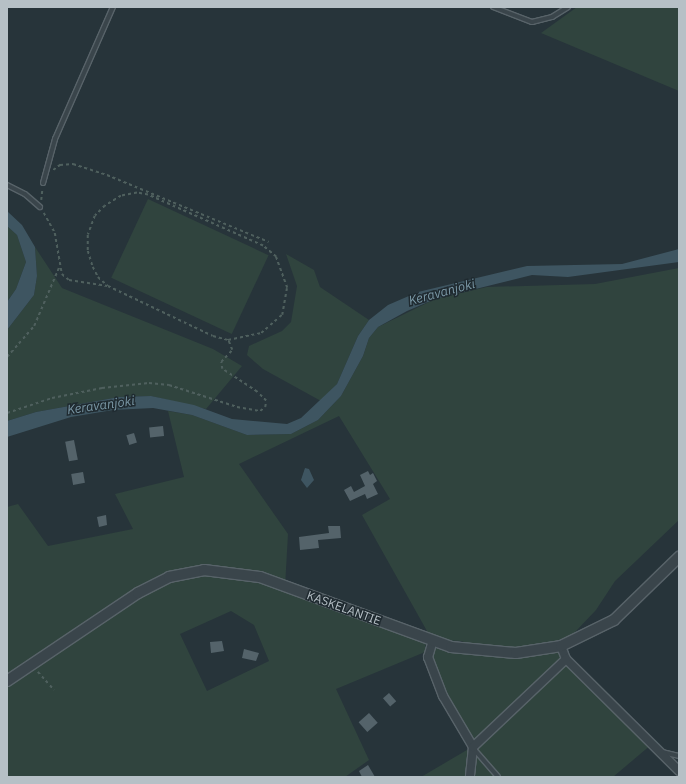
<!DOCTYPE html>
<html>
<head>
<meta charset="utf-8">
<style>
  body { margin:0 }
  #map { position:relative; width:686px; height:784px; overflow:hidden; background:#27343a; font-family:"IBM Plex Sans",sans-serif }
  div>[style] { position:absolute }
  .green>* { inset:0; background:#30443e; transform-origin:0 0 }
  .water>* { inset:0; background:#3e5561 }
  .building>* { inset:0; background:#54636a; transform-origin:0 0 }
  .path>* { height:1.5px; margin-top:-0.75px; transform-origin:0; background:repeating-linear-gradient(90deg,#4f605e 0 3px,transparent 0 6px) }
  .roads { filter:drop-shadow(1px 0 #586369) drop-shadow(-1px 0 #586369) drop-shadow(0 1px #586369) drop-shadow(0 -1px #586369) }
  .service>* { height:4px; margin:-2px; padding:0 2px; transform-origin:2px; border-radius:2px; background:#3a454b }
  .minor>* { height:8px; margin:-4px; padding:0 4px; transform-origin:4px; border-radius:4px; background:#3a454b }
  .tertiary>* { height:10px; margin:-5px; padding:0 5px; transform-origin:5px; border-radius:5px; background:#3a454b }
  span { translate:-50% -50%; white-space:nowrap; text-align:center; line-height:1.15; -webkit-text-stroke:3px #1f2a30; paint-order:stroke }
  .street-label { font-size:12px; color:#b6c0c6 }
  .water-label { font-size:13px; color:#7a97a5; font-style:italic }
  .frame { position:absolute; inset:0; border:8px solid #b6c0c6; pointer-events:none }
</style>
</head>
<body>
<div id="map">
  <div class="green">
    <div style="clip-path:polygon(577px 7px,679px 7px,679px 91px,541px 33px)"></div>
    <div style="left:148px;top:199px;width:133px;height:87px;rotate:25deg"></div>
    <div style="clip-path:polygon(7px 226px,17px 235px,26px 262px,16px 289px,7px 302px)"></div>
    <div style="clip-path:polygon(35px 247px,62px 288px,213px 349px,242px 366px,206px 409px,151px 396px,119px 397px,36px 412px,7px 421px,7px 330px,34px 295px,37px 276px)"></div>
    <div style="clip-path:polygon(286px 254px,314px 270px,320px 287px,369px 320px,358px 336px,337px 384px,321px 401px,263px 369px,247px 355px,249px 346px,282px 331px,291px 322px,297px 286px)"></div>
    <div style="clip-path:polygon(evenodd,679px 268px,679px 520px,615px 581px,596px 610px,557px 651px,652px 744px,613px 777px,421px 777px,472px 747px,428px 657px,432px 640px,362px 515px,390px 499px,339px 416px,239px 464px,288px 534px,285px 587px,426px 638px,425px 652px,336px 689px,369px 760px,345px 777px,7px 777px,7px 507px,18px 504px,48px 546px,133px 529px,115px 494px,184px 477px,168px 411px,192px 415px,247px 435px,291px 434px,318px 420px,341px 396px,363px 356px,369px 338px,378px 327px,435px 299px,487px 287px,595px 284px,679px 268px,231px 611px,254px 625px,269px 661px,207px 691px,180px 634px,231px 611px,679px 268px,434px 640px,461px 641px,483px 649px,434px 640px)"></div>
  </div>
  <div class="water">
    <div style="clip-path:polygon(7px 211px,22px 225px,35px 247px,37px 276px,34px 295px,7px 330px,7px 302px,16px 289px,26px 262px,17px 235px,7px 226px)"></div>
    <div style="clip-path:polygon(679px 249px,679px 262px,568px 277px,532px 275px,435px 299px,407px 311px,378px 327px,369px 338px,363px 356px,341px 396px,318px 420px,291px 434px,247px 435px,192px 415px,153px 408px,113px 410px,71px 417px,7px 437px,7px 421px,36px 412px,119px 397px,151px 396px,194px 405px,232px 419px,287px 424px,301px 418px,337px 384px,358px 336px,369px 320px,388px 305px,418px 292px,527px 266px,622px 264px)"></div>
    <div style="clip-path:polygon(305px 468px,309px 469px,314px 480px,307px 488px,301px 480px)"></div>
  </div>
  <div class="building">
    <div style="left:163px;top:426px;width:10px;height:14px;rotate:84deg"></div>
    <div style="left:134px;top:433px;width:10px;height:8px;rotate:73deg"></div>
    <div style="left:74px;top:440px;width:20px;height:9px;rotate:79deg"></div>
    <div style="clip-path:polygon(368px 471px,370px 475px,373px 473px,377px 481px,373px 484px,378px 494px,367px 499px,365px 494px,350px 501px,344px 490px,351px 486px,354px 492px,365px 486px,360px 475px)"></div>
    <div style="left:83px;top:472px;width:11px;height:12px;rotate:80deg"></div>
    <div style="clip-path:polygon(106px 515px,107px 525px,99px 527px,97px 517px)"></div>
    <div style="clip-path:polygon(328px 526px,340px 526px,341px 538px,318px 540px,319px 548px,300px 550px,299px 537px,329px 533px)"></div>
    <div style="clip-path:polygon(222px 641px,224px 651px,211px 653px,210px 642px)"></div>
    <div style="clip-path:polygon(244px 649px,259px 653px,256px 661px,242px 658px)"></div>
    <div style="left:389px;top:693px;width:11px;height:8px;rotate:49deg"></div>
    <div style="left:369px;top:713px;width:13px;height:14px;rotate:48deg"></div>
    <div style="clip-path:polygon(368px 765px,375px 777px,362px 777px,359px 771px)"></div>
  </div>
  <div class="path">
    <div style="left:53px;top:170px;width:9px;rotate:-36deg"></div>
    <div style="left:60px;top:165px;width:13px;rotate:-4deg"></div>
    <div style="left:73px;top:164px;width:36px;rotate:18deg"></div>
    <div style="left:107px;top:175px;width:175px;rotate:22.5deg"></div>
    <div style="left:41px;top:200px;width:10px;rotate:-84deg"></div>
    <div style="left:44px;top:213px;width:23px;rotate:61deg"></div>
    <div style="left:55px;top:233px;width:42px;rotate:80.3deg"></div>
    <div style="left:62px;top:274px;width:9px;rotate:41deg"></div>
    <div style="left:69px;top:280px;width:39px;rotate:9deg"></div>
    <div style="left:108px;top:286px;width:116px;rotate:25.5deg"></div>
    <div style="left:213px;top:336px;width:16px;rotate:15deg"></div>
    <div style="left:228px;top:340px;width:34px;rotate:-12deg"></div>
    <div style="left:261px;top:333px;width:28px;rotate:-41deg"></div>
    <div style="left:282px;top:315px;width:27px;rotate:-80deg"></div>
    <div style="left:287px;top:288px;width:33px;rotate:-110deg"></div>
    <div style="left:276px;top:257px;width:17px;rotate:-140deg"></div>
    <div style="left:263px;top:246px;width:126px;rotate:-156.1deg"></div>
    <div style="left:148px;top:195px;width:11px;rotate:-170deg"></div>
    <div style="left:137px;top:193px;width:16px;rotate:169deg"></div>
    <div style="left:121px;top:196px;width:19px;rotate:148deg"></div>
    <div style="left:105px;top:206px;width:14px;rotate:135deg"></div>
    <div style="left:95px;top:216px;width:20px;rotate:110deg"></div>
    <div style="left:88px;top:235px;width:16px;rotate:90deg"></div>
    <div style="left:88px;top:251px;width:17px;rotate:73deg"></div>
    <div style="left:93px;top:267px;width:11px;rotate:63deg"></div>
    <div style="left:98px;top:277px;width:13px;rotate:42deg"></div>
    <div style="left:7px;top:357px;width:41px;rotate:-48.9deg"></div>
    <div style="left:34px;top:326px;width:66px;rotate:-66.9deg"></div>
    <div style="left:7px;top:413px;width:47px;rotate:-18.4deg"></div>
    <div style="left:52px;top:398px;width:51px;rotate:-11.3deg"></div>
    <div style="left:102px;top:388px;width:47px;rotate:-6.1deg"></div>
    <div style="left:149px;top:383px;width:20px;rotate:6deg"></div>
    <div style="left:169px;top:385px;width:71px;rotate:17.9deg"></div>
    <div style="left:237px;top:407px;width:23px;rotate:10deg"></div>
    <div style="left:260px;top:411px;width:6px;rotate:-39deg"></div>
    <div style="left:265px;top:407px;width:6px;rotate:-81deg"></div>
    <div style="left:266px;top:401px;width:13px;rotate:-135deg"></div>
    <div style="left:257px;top:392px;width:42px;rotate:-146.7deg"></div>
    <div style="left:222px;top:369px;width:7px;rotate:-98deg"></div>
    <div style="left:221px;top:362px;width:16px;rotate:-47deg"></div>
    <div style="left:232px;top:350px;width:11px;rotate:-112deg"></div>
    <div style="left:38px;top:672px;width:24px;rotate:48deg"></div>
  </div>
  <div class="roads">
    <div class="service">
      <div style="left:493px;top:7px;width:42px;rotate:21deg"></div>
      <div style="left:532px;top:22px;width:21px;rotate:-14deg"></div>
      <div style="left:552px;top:17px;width:19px;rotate:-32deg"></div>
      <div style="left:43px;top:183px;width:46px;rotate:-74.7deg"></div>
      <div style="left:55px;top:139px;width:144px;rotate:-66.3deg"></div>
      <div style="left:7px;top:185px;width:20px;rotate:27deg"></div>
      <div style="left:25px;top:194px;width:20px;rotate:41deg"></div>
      <div style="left:473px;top:748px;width:38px;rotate:49deg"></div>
      <div style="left:662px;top:752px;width:17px;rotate:13deg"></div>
    </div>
    <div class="minor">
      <div style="left:433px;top:640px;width:18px;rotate:106deg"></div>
      <div style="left:428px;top:657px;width:42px;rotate:69deg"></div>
      <div style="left:443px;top:696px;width:59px;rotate:59.5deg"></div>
      <div style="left:473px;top:747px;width:30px;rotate:96deg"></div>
      <div style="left:561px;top:646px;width:14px;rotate:69deg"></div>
      <div style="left:566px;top:659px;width:159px;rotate:44.7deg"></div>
      <div style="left:473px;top:747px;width:128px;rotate:-43.4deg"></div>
    </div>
    <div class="tertiary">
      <div style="left:7px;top:681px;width:158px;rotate:-33.9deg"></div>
      <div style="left:138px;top:593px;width:35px;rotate:-27deg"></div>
      <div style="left:169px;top:577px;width:36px;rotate:-11deg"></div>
      <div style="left:204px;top:570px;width:56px;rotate:7.1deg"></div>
      <div style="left:260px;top:577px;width:203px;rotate:20.1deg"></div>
      <div style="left:451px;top:647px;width:65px;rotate:5.3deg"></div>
      <div style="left:516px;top:653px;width:46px;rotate:-8.8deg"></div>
      <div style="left:561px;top:646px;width:59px;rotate:-26.1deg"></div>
      <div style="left:614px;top:620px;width:91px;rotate:-44.1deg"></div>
    </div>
  </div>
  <div class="street-label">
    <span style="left:344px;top:608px;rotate:20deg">KASKELANTIE</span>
  </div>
  <div class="water-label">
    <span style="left:442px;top:293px;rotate:-15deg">Keravanjoki</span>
    <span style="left:101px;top:406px;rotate:-8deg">Keravanjoki</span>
  </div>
  <div class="frame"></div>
</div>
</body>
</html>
